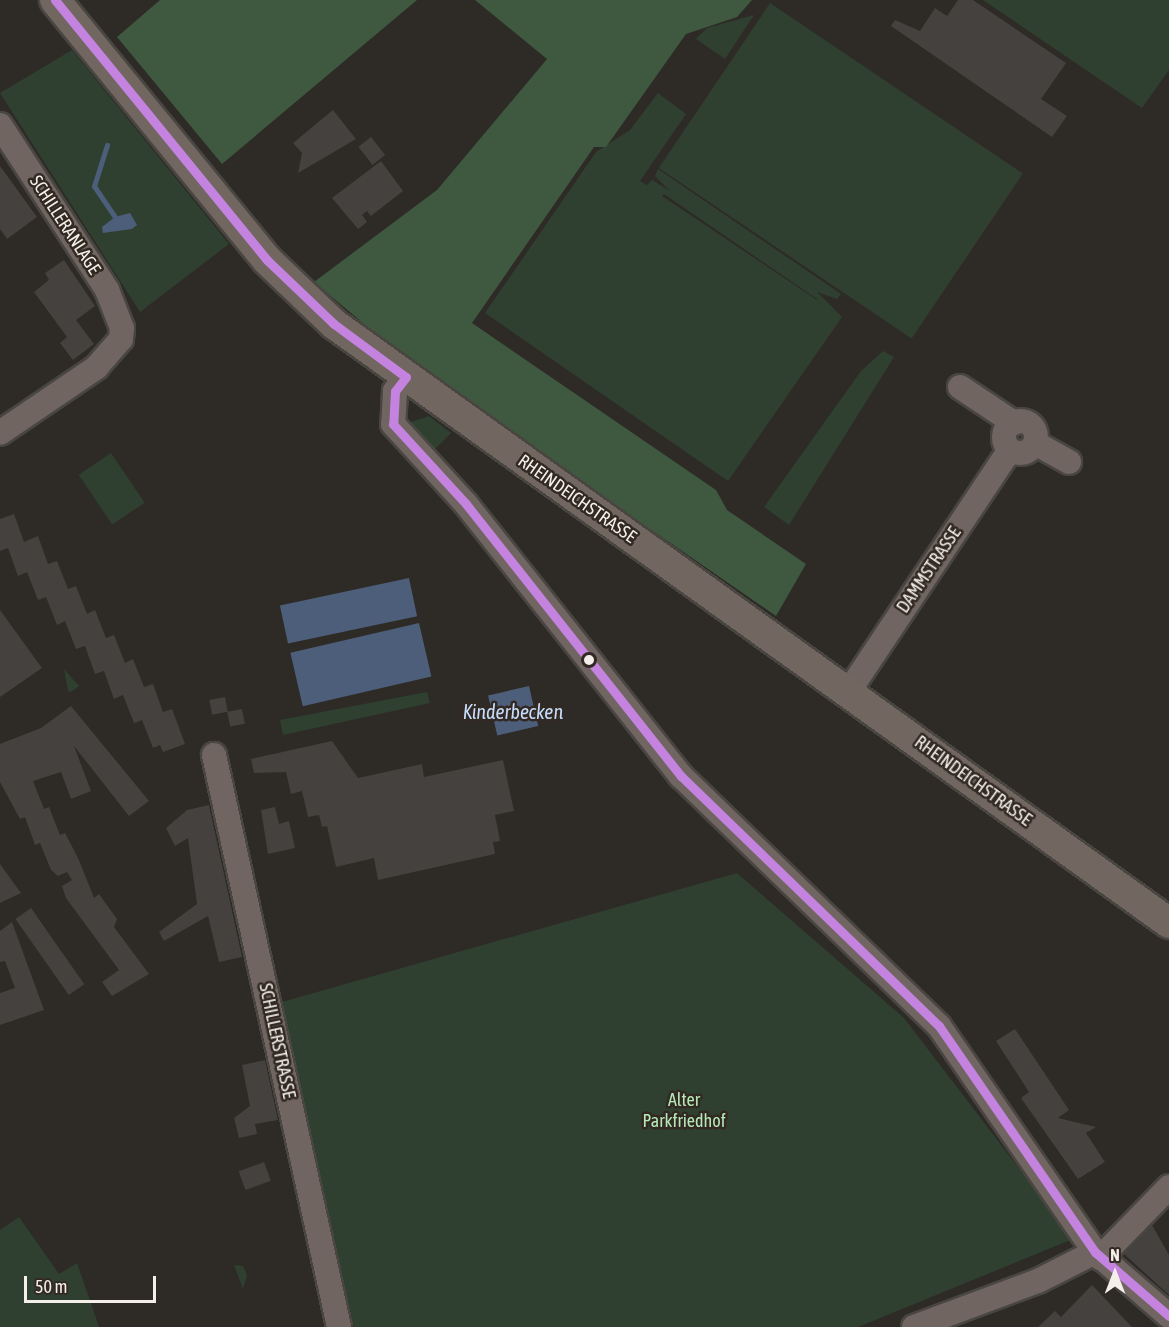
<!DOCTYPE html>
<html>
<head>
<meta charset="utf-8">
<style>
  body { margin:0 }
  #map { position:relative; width:1169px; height:1327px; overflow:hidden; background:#2e2a26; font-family:"Asap Condensed",sans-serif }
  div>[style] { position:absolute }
  .green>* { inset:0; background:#2f4030; transform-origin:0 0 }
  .forest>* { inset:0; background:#3f5840 }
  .water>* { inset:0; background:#4c5e79; transform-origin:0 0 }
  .stream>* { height:5px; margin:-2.5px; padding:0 2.5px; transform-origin:2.5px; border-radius:2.5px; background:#4c5e79 }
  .building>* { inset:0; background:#44413e; transform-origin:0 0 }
  .roads { filter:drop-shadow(2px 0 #494642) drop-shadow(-2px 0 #494642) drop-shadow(0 2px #494642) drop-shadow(0 -2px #494642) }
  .minor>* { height:24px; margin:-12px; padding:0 12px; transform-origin:12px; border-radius:12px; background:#706561 }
  .minor>.ring { margin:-12px; padding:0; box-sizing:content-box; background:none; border:24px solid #706561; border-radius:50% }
  .major>* { height:30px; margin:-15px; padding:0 15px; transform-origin:15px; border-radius:15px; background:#726660 }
  .bus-1>* { height:9px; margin:-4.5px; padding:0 4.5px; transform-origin:4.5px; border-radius:4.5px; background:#c483df }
  .dots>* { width:16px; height:16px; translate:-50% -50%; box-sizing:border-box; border:3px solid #322923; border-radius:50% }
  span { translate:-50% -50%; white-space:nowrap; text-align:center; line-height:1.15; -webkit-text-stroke:5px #322923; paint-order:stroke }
  .street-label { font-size:18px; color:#f5efea }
  .park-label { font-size:18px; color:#b5e9b8 }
  .water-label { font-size:20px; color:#c7ddfe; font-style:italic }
  .north { position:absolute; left:1085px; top:1243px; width:60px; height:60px; -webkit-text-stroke:4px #322923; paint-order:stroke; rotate:0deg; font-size:16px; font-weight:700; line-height:24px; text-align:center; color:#f5efea }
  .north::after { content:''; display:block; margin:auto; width:21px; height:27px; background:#f5efea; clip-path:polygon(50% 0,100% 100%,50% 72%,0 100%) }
  .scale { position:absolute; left:24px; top:1276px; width:132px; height:27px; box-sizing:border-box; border:3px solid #f5efea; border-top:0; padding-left:8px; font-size:18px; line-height:21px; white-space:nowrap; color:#f5efea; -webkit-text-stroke:4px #322923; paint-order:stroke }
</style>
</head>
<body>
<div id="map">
  <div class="green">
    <div style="clip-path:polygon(983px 0,1169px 0,1169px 70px,1142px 108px)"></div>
    <div style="left:770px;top:3px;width:305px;height:199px;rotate:34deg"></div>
    <div style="clip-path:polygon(754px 15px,725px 59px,696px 39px,707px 28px)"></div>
    <div style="clip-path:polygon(72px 50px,229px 244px,140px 312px,0 93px)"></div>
    <div style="clip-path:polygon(evenodd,658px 93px,686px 114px,640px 181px,647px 185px,652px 180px,670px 191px,655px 176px,658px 169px,841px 294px,837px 299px,817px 292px,842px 317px,728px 481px,485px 313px,596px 152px,630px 130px,658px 93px,664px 194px,817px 299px,817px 300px,662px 196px,664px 194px)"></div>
    <div style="clip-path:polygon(883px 351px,894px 357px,789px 525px,764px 507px,861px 371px)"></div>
    <div style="clip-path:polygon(429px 416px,451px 433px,433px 451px,408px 423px)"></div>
    <div style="left:111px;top:453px;width:60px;height:39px;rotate:56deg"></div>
    <div style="clip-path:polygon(64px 669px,79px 686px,71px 692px,68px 691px)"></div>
    <div style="clip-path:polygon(427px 692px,430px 703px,283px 735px,280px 720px)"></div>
    <div style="clip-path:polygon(737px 873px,904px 1018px,1073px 1239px,858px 1327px,354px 1327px,275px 1004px)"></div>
    <div style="clip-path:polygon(19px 1217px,59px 1274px,77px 1263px,99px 1327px,0 1327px,0 1230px)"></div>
    <div style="clip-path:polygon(234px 1265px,243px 1266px,247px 1275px,243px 1289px)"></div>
  </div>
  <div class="forest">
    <div style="clip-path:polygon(160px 0,417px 0,222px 164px,117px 37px)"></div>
    <div style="clip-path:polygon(475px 0,752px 0,737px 17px,686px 34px,606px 147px,594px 147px,472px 323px,716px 490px,727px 510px,806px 564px,776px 616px,413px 365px,314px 282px,437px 190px,547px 59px)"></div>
  </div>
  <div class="water">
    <div style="clip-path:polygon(130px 213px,137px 225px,132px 229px,103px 233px,102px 227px,115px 217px)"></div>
    <div style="left:409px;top:578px;width:39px;height:132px;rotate:78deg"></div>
    <div style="left:419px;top:623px;width:55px;height:132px;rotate:77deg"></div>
    <div style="left:529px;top:686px;width:41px;height:42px;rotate:77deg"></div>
  </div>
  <div class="stream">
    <div style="left:107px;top:145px;width:43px;rotate:107.6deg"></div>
    <div style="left:94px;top:186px;width:37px;rotate:56deg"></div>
  </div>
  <div class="building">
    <div style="clip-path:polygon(958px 0,973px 0,1066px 63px,1041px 99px,1067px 116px,1052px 137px,891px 26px,895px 20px,920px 31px,935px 8px,947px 16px)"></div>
    <div style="clip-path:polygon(333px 110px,356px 139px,298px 173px,302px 153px,293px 143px)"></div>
    <div style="left:371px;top:137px;width:23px;height:16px;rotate:52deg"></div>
    <div style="clip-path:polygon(381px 161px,403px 191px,371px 216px,367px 211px,362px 215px,367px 222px,358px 229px,332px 198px)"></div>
    <div style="clip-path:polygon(0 166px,37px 217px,7px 239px,0 229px)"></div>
    <div style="clip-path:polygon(64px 260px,95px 306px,76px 320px,94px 344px,73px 360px,60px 343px,67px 337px,34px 292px,49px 280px,45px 273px)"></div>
    <div style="clip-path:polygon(14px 514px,24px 542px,38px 536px,48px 564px,57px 561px,68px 589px,76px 586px,87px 614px,95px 610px,106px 638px,114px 635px,125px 663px,133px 659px,144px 687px,153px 684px,163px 712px,172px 709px,185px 744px,163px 752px,160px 745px,153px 748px,142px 720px,134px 723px,123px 695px,114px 699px,104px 671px,95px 674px,85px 646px,76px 649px,65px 621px,57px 625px,46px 597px,38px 600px,27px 572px,18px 576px,8px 548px,0 551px,0 519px)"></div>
    <div style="clip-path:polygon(0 610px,42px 668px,0 697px)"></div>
    <div style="left:225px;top:697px;width:15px;height:16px;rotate:79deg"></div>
    <div style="clip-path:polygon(71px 706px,149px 801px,129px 816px,74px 746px,91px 791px,71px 799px,61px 772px,33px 781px,44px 809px,49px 807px,60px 835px,65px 833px,79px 860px,94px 898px,99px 894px,117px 919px,114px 927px,149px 974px,112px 996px,102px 982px,119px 970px,66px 898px,62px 886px,72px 880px,67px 872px,58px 876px,51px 870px,40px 843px,35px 845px,25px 817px,20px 819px,0 782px,0 744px,41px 728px)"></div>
    <div style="left:242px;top:709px;width:15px;height:15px;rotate:79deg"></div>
    <div style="clip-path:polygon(332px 741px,358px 778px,422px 764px,424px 777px,503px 760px,514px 811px,495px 815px,500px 841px,493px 842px,495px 854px,378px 880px,374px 858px,336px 867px,327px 826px,322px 827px,319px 815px,308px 817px,302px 791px,291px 794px,286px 772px,254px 773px,251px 759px)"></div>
    <div style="clip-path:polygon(209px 805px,242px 957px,219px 962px,208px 916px,164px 941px,159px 932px,197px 904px,188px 838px,175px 846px,166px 828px,187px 810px)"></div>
    <div style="clip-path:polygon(275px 807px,279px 824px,289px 821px,295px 848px,268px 854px,261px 810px)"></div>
    <div style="clip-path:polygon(0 864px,21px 893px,0 903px)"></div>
    <div style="left:31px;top:908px;width:93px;height:19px;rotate:55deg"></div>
    <div style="clip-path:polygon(12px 922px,44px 1010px,0 1025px,0 993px,15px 988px,5px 961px,0 962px,0 931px)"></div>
    <div style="clip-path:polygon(1015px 1029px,1069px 1110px,1058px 1118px,1096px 1127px,1086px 1133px,1105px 1162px,1078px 1179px,1021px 1098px,1029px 1092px,996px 1041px)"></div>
    <div style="clip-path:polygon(265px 1060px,278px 1120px,255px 1124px,257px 1134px,239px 1138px,234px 1118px,250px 1106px,242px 1065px)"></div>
    <div style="left:264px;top:1162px;width:20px;height:27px;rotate:70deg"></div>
    <div style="clip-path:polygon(1152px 1225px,1169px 1255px,1169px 1295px,1124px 1254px)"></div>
    <div style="clip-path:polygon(1092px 1285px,1132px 1327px,1038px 1327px,1055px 1311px,1061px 1317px)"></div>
  </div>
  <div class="roads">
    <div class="minor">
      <div style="left:0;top:125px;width:197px;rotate:57deg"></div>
      <div style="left:107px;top:290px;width:41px;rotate:68.5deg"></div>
      <div style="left:122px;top:328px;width:11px;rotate:95deg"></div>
      <div style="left:121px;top:339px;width:37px;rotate:131deg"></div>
      <div style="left:97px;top:367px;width:117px;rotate:145.8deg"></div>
      <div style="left:406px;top:377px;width:18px;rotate:128deg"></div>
      <div style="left:395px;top:391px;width:33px;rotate:93deg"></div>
      <div style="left:393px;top:424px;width:108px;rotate:47.6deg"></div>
      <div style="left:466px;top:504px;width:347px;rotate:51.7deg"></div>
      <div style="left:681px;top:776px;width:359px;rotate:44.1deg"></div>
      <div style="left:939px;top:1026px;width:275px;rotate:55.4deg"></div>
      <div style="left:1095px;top:1252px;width:98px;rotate:40.9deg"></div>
      <div style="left:960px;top:387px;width:65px;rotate:33.7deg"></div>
      <div class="ring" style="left:1004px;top:421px;width:8px;height:8px"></div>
      <div style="left:1035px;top:443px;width:39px;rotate:29deg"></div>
      <div style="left:849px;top:691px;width:290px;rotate:-56.3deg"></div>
      <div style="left:214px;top:755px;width:585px;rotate:77.67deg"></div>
      <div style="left:1100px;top:1258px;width:99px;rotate:-45.8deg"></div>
      <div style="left:914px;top:1327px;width:132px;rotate:-20.4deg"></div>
      <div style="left:1038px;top:1281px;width:64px;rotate:-27deg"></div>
    </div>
    <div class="major">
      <div style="left:55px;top:0;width:335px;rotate:50.8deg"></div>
      <div style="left:267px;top:260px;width:93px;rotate:43.7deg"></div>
      <div style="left:334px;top:324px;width:1028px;rotate:35.65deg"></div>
    </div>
  </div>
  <div class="bus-1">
    <div style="left:55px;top:0;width:335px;rotate:50.8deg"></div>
    <div style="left:267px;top:260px;width:93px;rotate:43.7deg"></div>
    <div style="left:334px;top:324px;width:89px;rotate:36.4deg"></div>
    <div style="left:406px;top:377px;width:18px;rotate:128deg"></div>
    <div style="left:395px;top:391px;width:33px;rotate:93deg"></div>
    <div style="left:393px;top:424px;width:108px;rotate:47.6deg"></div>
    <div style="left:466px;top:504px;width:347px;rotate:51.7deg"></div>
    <div style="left:681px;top:776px;width:359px;rotate:44.1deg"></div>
    <div style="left:939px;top:1026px;width:275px;rotate:55.4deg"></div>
    <div style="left:1095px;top:1252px;width:98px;rotate:40.9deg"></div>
  </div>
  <div class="dots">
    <div style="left:589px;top:660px;background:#f5efea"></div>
  </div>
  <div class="street-label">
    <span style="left:65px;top:225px;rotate:57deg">SCHILLERANLAGE</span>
    <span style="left:577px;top:499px;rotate:35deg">RHEINDEICHSTRASSE</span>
    <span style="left:929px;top:570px;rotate:-56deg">DAMMSTRASSE</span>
    <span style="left:973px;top:781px;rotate:36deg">RHEINDEICHSTRASSE</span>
    <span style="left:277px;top:1041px;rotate:78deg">SCHILLERSTRASSE</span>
  </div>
  <div class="park-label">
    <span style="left:684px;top:1111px">Alter<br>Parkfriedhof</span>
  </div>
  <div class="water-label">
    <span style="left:513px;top:711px">Kinderbecken</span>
  </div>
  <div class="north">N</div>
  <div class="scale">50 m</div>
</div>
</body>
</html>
